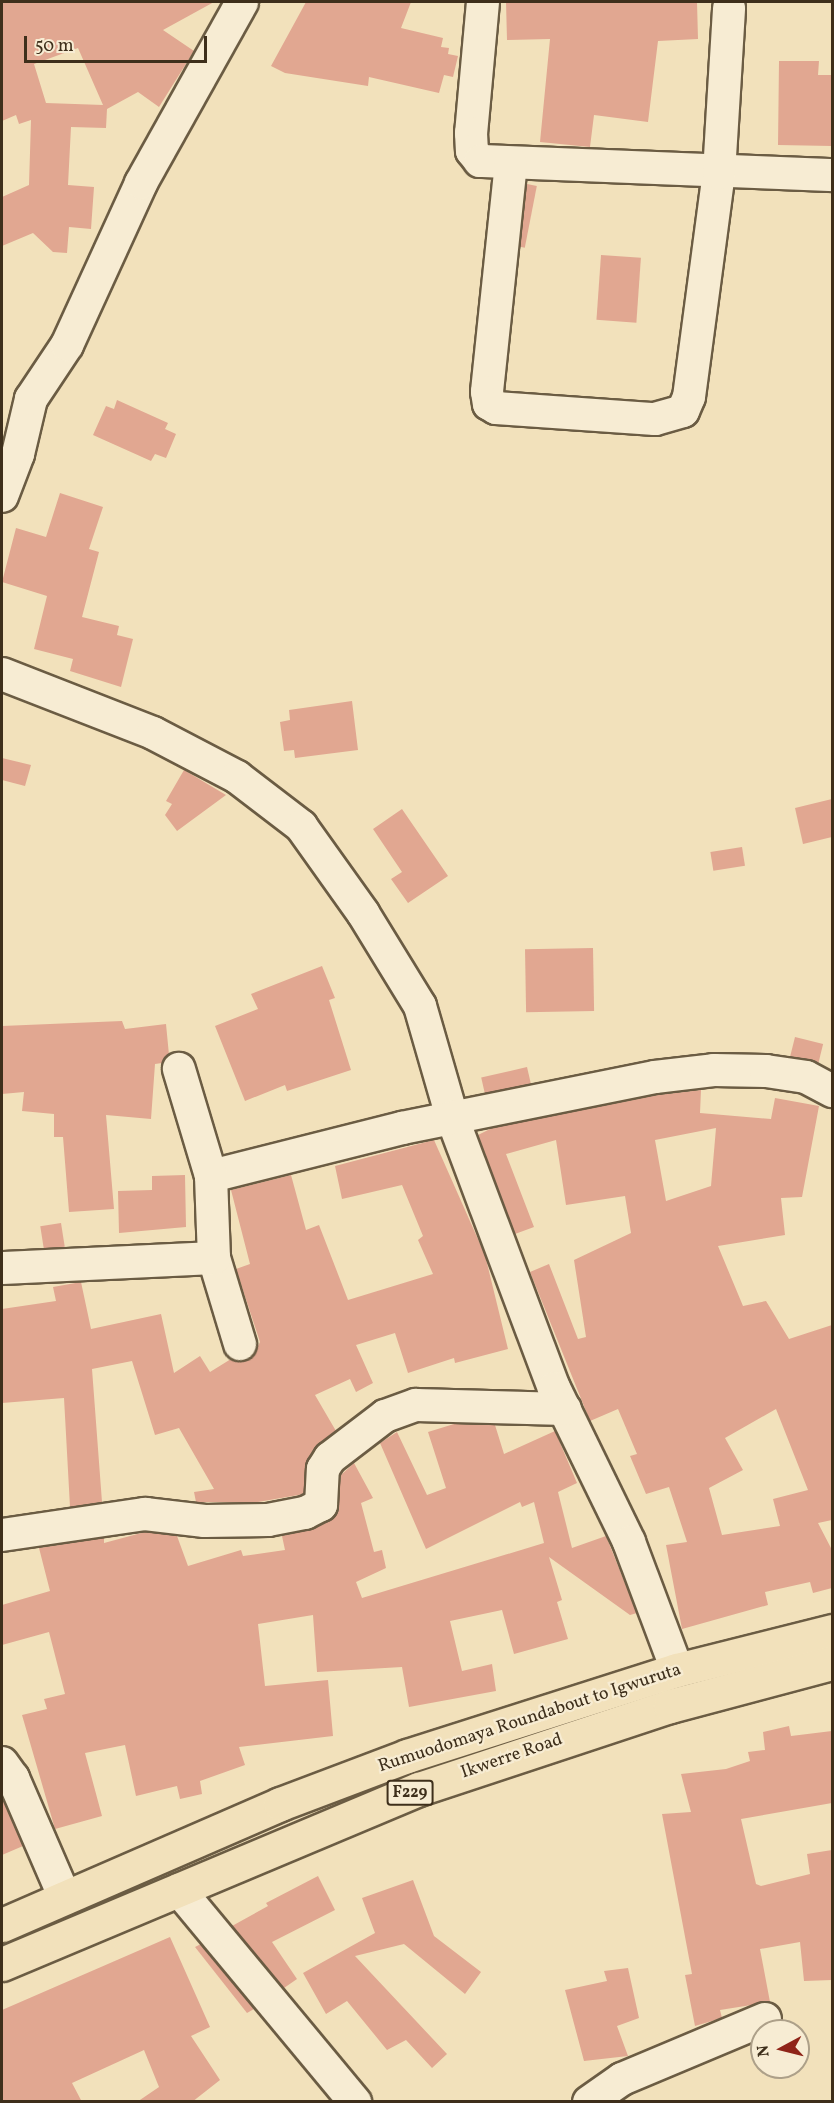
<!DOCTYPE html>
<html>
<head>
<meta charset="utf-8">
<style>
  body { margin:0 }
  #map { position:relative; width:834px; height:2103px; overflow:hidden; background:#f2e1bb; font-family:Vollkorn,serif }
  div>[style] { position:absolute }
  .building>* { inset:0; background:#e1a791; transform-origin:0 0 }
  .roads { filter:drop-shadow(2px 0 #6b5c43) drop-shadow(-2px 0 #6b5c43) drop-shadow(0 2px #6b5c43) drop-shadow(0 -2px #6b5c43) }
  .minor>* { height:32px; margin:-16px; padding:0 16px; transform-origin:16px; border-radius:16px; background:#f7ecd3 }
  .major>* { height:33px; margin:-16.5px; padding:0 16.5px; transform-origin:16.5px; border-radius:16.5px; background:#f2e1bb }
  span { translate:-50% -50%; white-space:nowrap; text-align:center; line-height:1.15; -webkit-text-stroke:4.5px #f7ecd3; paint-order:stroke }
  .shield-label span { padding:2px 4px; background:#f7ecd3; border:2px solid; border-radius:4px; -webkit-text-stroke-width:0 }
  .shield-label { font-size:16px; color:#3e2f1b; font-weight:700 }
  .street-label { font-size:18px; color:#3e2f1b }
  .frame { position:absolute; inset:0; border:3px solid #3e2f1b; pointer-events:none }
  .north { position:absolute; left:750px; top:2019px; width:60px; height:60px; box-sizing:border-box; background:#f7ecd3; border:2px solid #ada089; border-radius:50%; rotate:263deg; font-size:16px; font-weight:700; line-height:24px; text-align:center; color:#3e2f1b }
  .north::after { content:''; display:block; margin:auto; width:21px; height:27px; background:#8f2418; clip-path:polygon(50% 0,100% 100%,50% 72%,0 100%) }
  .scale { position:absolute; left:24px; top:36px; width:183px; height:27px; box-sizing:border-box; border:3px solid #3e2f1b; border-top:0; padding-left:8px; font-size:18px; line-height:21px; white-space:nowrap; color:#3e2f1b; -webkit-text-stroke:4px #f7ecd3; paint-order:stroke }
</style>
</head>
<body>
<div id="map">
  <div class="building">
    <div style="clip-path:polygon(evenodd,2px 2px,214px 2px,163px 30px,194px 51px,159px 107px,138px 92px,107px 109px,106px 128px,71px 127px,68px 185px,94px 187px,91px 229px,69px 227px,67px 253px,53px 252px,33px 233px,2px 246px,2px 197px,29px 185px,31px 120px,19px 124px,16px 115px,2px 121px,2px 2px,78px 48px,103px 105px,46px 103px,34px 64px,78px 48px)"></div>
    <div style="clip-path:polygon(306px 2px,411px 2px,401px 28px,443px 38px,441px 47px,449px 48px,448px 54px,458px 56px,453px 77px,444px 75px,439px 93px,369px 77px,368px 86px,285px 73px,271px 66px)"></div>
    <div style="clip-path:polygon(506px 2px,697px 2px,698px 39px,658px 41px,648px 122px,594px 115px,590px 147px,540px 142px,550px 39px,507px 40px)"></div>
    <div style="clip-path:polygon(779px 61px,819px 61px,818px 75px,832px 75px,832px 146px,778px 145px)"></div>
    <div style="left:527px;top:184px;width:10px;height:63px;rotate:11deg"></div>
    <div style="left:601px;top:255px;width:40px;height:65px;rotate:4deg"></div>
    <div style="clip-path:polygon(117px 400px,168px 423px,165px 429px,176px 434px,166px 458px,155px 454px,151px 461px,93px 435px,106px 406px,114px 409px)"></div>
    <div style="clip-path:polygon(60px 493px,103px 507px,89px 549px,99px 552px,82px 617px,119px 626px,117px 635px,133px 639px,121px 687px,70px 671px,73px 659px,34px 649px,47px 596px,2px 582px,16px 528px,46px 537px)"></div>
    <div style="clip-path:polygon(352px 701px,358px 750px,295px 758px,294px 750px,284px 751px,280px 722px,290px 720px,289px 710px)"></div>
    <div style="clip-path:polygon(2px 758px,31px 765px,25px 786px,2px 780px)"></div>
    <div style="clip-path:polygon(184px 770px,226px 795px,177px 831px,165px 815px,172px 804px,166px 801px)"></div>
    <div style="clip-path:polygon(832px 799px,832px 837px,803px 844px,795px 808px)"></div>
    <div style="clip-path:polygon(402px 809px,448px 876px,408px 903px,391px 879px,402px 872px,373px 829px)"></div>
    <div style="left:742px;top:847px;width:19px;height:32px;rotate:81deg"></div>
    <div style="left:593px;top:948px;width:63px;height:68px;rotate:89deg"></div>
    <div style="clip-path:polygon(322px 966px,335px 998px,329px 1000px,351px 1070px,287px 1091px,285px 1085px,245px 1101px,215px 1026px,258px 1009px,251px 994px)"></div>
    <div style="clip-path:polygon(122px 1021px,125px 1029px,166px 1024px,169px 1055px,162px 1063px,155px 1064px,151px 1119px,106px 1115px,114px 1209px,69px 1212px,63px 1137px,54px 1137px,54px 1114px,22px 1111px,24px 1092px,2px 1094px,2px 1026px)"></div>
    <div style="left:795px;top:1037px;width:29px;height:20px;rotate:14deg"></div>
    <div style="left:527px;top:1067px;width:17px;height:47px;rotate:77deg"></div>
    <div style="clip-path:polygon(evenodd,701px 1090px,700px 1113px,771px 1119px,775px 1098px,819px 1106px,802px 1197px,781px 1198px,785px 1235px,718px 1246px,743px 1306px,766px 1301px,789px 1339px,832px 1325px,832px 1520px,818px 1523px,832px 1550px,832px 1588px,813px 1593px,810px 1582px,765px 1592px,768px 1605px,682px 1629px,666px 1545px,687px 1542px,669px 1487px,646px 1494px,630px 1456px,637px 1454px,618px 1409px,590px 1421px,530px 1272px,549px 1264px,578px 1339px,586px 1337px,574px 1260px,631px 1233px,625px 1196px,566px 1205px,556px 1140px,506px 1154px,534px 1227px,515px 1234px,478px 1135px,492px 1128px,658px 1095px,701px 1090px,716px 1128px,711px 1186px,666px 1201px,655px 1140px,716px 1128px,701px 1090px,776px 1409px,808px 1490px,773px 1499px,780px 1526px,722px 1535px,709px 1488px,743px 1470px,725px 1438px,776px 1409px)"></div>
    <div style="clip-path:polygon(434px 1140px,485px 1255px,508px 1349px,455px 1363px,454px 1358px,408px 1373px,395px 1333px,356px 1345px,373px 1383px,356px 1392px,350px 1379px,315px 1395px,336px 1431px,308px 1459px,304px 1494px,258px 1502px,196px 1502px,194px 1492px,214px 1489px,179px 1428px,155px 1435px,132px 1361px,92px 1369px,102px 1502px,70px 1507px,64px 1398px,2px 1403px,2px 1309px,56px 1301px,53px 1287px,81px 1282px,91px 1329px,161px 1314px,174px 1373px,200px 1356px,210px 1372px,231px 1359px,246px 1361px,253px 1356px,260px 1342px,236px 1269px,250px 1264px,231px 1190px,291px 1175px,306px 1230px,319px 1225px,348px 1300px,433px 1274px,418px 1240px,423px 1236px,402px 1185px,342px 1199px,335px 1166px)"></div>
    <div style="clip-path:polygon(185px 1175px,186px 1227px,119px 1233px,118px 1191px,152px 1190px,152px 1176px)"></div>
    <div style="left:61px;top:1223px;width:24px;height:21px;rotate:81deg"></div>
    <div style="clip-path:polygon(454px 1424px,495px 1425px,504px 1454px,555px 1431px,577px 1483px,558px 1492px,572px 1548px,606px 1536px,637px 1613px,630px 1615px,549px 1557px,562px 1600px,557px 1602px,568px 1639px,514px 1654px,502px 1610px,450px 1621px,462px 1671px,492px 1664px,496px 1691px,409px 1707px,402px 1667px,317px 1672px,313px 1615px,258px 1624px,265px 1686px,328px 1680px,333px 1736px,239px 1747px,245px 1765px,200px 1781px,202px 1794px,180px 1799px,177px 1786px,136px 1796px,125px 1745px,85px 1753px,102px 1816px,55px 1829px,22px 1715px,47px 1709px,44px 1699px,65px 1694px,49px 1632px,2px 1645px,2px 1605px,50px 1591px,39px 1548px,104px 1538px,104px 1543px,145px 1532px,177px 1536px,188px 1566px,241px 1550px,243px 1556px,285px 1550px,282px 1536px,313px 1529px,336px 1515px,341px 1475px,354px 1463px,373px 1498px,361px 1503px,374px 1552px,382px 1550px,386px 1568px,356px 1582px,362px 1598px,544px 1543px,534px 1502px,522px 1507px,520px 1502px,426px 1549px,380px 1443px,397px 1432px,427px 1495px,446px 1488px,428px 1432px)"></div>
    <div style="clip-path:polygon(789px 1726px,791px 1736px,832px 1731px,832px 1803px,741px 1819px,756px 1884px,761px 1886px,810px 1874px,807px 1854px,832px 1850px,832px 1980px,804px 1981px,800px 1942px,760px 1949px,770px 2002px,720px 2010px,722px 2018px,695px 2026px,685px 1975px,692px 1974px,662px 1814px,691px 1812px,681px 1774px,726px 1769px,750px 1761px,748px 1752px,765px 1750px,763px 1732px)"></div>
    <div style="clip-path:polygon(2px 1797px,23px 1846px,2px 1855px)"></div>
    <div style="clip-path:polygon(318px 1876px,335px 1910px,272px 1942px,297px 1979px,284px 1988px,232px 1926px,268px 1906px,266px 1903px)"></div>
    <div style="clip-path:polygon(413px 1880px,434px 1936px,481px 1972px,465px 1994px,404px 1944px,355px 1956px,447px 2054px,432px 2068px,406px 2040px,387px 2050px,347px 2001px,326px 2014px,303px 1973px,375px 1933px,362px 1898px)"></div>
    <div style="clip-path:polygon(170px 1937px,210px 2027px,191px 2036px,220px 2080px,192px 2102px,137px 2102px,159px 2087px,144px 2050px,72px 2083px,82px 2102px,2px 2102px,2px 2010px)"></div>
    <div style="clip-path:polygon(201px 1944px,254px 2009px,247px 2013px,195px 1947px)"></div>
    <div style="clip-path:polygon(628px 1968px,639px 2018px,617px 2026px,628px 2056px,584px 2061px,565px 1990px,607px 1981px,604px 1971px)"></div>
  </div>
  <div class="roads">
    <div class="minor">
      <div style="left:483px;top:2px;width:132px;rotate:95.2deg"></div>
      <div style="left:471px;top:133px;width:18px;rotate:87deg"></div>
      <div style="left:472px;top:151px;width:13px;rotate:51deg"></div>
      <div style="left:480px;top:161px;width:352px;rotate:2.3deg"></div>
      <div style="left:511px;top:163px;width:230px;rotate:96deg"></div>
      <div style="left:487px;top:392px;width:12px;rotate:81deg"></div>
      <div style="left:489px;top:404px;width:8px;rotate:30deg"></div>
      <div style="left:496px;top:408px;width:159px;rotate:4deg"></div>
      <div style="left:655px;top:419px;width:29px;rotate:-16deg"></div>
      <div style="left:683px;top:411px;width:15px;rotate:-67deg"></div>
      <div style="left:689px;top:397px;width:226px;rotate:-82.4deg"></div>
      <div style="left:719px;top:173px;width:165px;rotate:-86.5deg"></div>
      <div style="left:2px;top:496px;width:45px;rotate:-69.1deg"></div>
      <div style="left:18px;top:454px;width:57px;rotate:-76.7deg"></div>
      <div style="left:31px;top:399px;width:65px;rotate:-56.3deg"></div>
      <div style="left:67px;top:345px;width:178px;rotate:-65.4deg"></div>
      <div style="left:141px;top:183px;width:207px;rotate:-60.8deg"></div>
      <div style="left:2px;top:674px;width:162px;rotate:21.3deg"></div>
      <div style="left:153px;top:733px;width:95px;rotate:27.6deg"></div>
      <div style="left:237px;top:777px;width:81px;rotate:37.4deg"></div>
      <div style="left:301px;top:826px;width:107px;rotate:54.5deg"></div>
      <div style="left:363px;top:913px;width:109px;rotate:58.5deg"></div>
      <div style="left:420px;top:1006px;width:116px;rotate:73.9deg"></div>
      <div style="left:452px;top:1117px;width:290px;rotate:69.4deg"></div>
      <div style="left:554px;top:1388px;width:171px;rotate:64deg"></div>
      <div style="left:629px;top:1542px;width:137px;rotate:69.4deg"></div>
      <div style="left:211px;top:1176px;width:197px;rotate:-14.1deg"></div>
      <div style="left:402px;top:1128px;width:258px;rotate:-11.4deg"></div>
      <div style="left:655px;top:1077px;width:59px;rotate:-6.8deg"></div>
      <div style="left:714px;top:1070px;width:52px;rotate:1.1deg"></div>
      <div style="left:766px;top:1071px;width:40px;rotate:8.5deg"></div>
      <div style="left:806px;top:1077px;width:30px;rotate:28deg"></div>
      <div style="left:214px;top:1258px;width:90px;rotate:73.2deg"></div>
      <div style="left:2px;top:1268px;width:212px;rotate:-2.7deg"></div>
      <div style="left:214px;top:1258px;width:82px;rotate:-92.1deg"></div>
      <div style="left:211px;top:1176px;width:112px;rotate:-106.7deg"></div>
      <div style="left:2px;top:1535px;width:145px;rotate:-8.4deg"></div>
      <div style="left:145px;top:1514px;width:60px;rotate:6.7deg"></div>
      <div style="left:205px;top:1521px;width:63px;rotate:-0.9deg"></div>
      <div style="left:268px;top:1520px;width:38px;rotate:-11deg"></div>
      <div style="left:305px;top:1513px;width:18px;rotate:-27deg"></div>
      <div style="left:321px;top:1505px;width:36px;rotate:-87deg"></div>
      <div style="left:323px;top:1469px;width:13px;rotate:-58deg"></div>
      <div style="left:330px;top:1458px;width:69px;rotate:-37.4deg"></div>
      <div style="left:385px;top:1416px;width:33px;rotate:-20deg"></div>
      <div style="left:416px;top:1405px;width:149px;rotate:1.5deg"></div>
      <div style="left:2px;top:1763px;width:19px;rotate:54deg"></div>
      <div style="left:13px;top:1778px;width:131px;rotate:66.6deg"></div>
      <div style="left:179px;top:1890px;width:276px;rotate:50.3deg"></div>
      <div style="left:589px;top:2102px;width:40px;rotate:-34.9deg"></div>
      <div style="left:622px;top:2079px;width:155px;rotate:-22.8deg"></div>
    </div>
    <div class="major">
      <div style="left:2px;top:1925px;width:303px;rotate:-23.5deg"></div>
      <div style="left:280px;top:1804px;width:136px;rotate:-20.7deg"></div>
      <div style="left:407px;top:1756px;width:283px;rotate:-17.7deg"></div>
      <div style="left:677px;top:1670px;width:160px;rotate:-14.1deg"></div>
      <div style="left:2px;top:1964px;width:452px;rotate:-22.8deg"></div>
      <div style="left:419px;top:1789px;width:264px;rotate:-18.3deg"></div>
      <div style="left:670px;top:1706px;width:168px;rotate:-14.9deg"></div>
    </div>
  </div>
  <div class="shield-label">
    <span style="left:410px;top:1793px">F229</span>
  </div>
  <div class="street-label">
    <span style="left:530px;top:1719px;rotate:-18deg">Rumuodomaya Roundabout to Igwuruta</span>
    <span style="left:512px;top:1757px;rotate:-19deg">Ikwerre Road</span>
  </div>
  <div class="frame"></div>
  <div class="north">N</div>
  <div class="scale">50 m</div>
</div>
</body>
</html>
